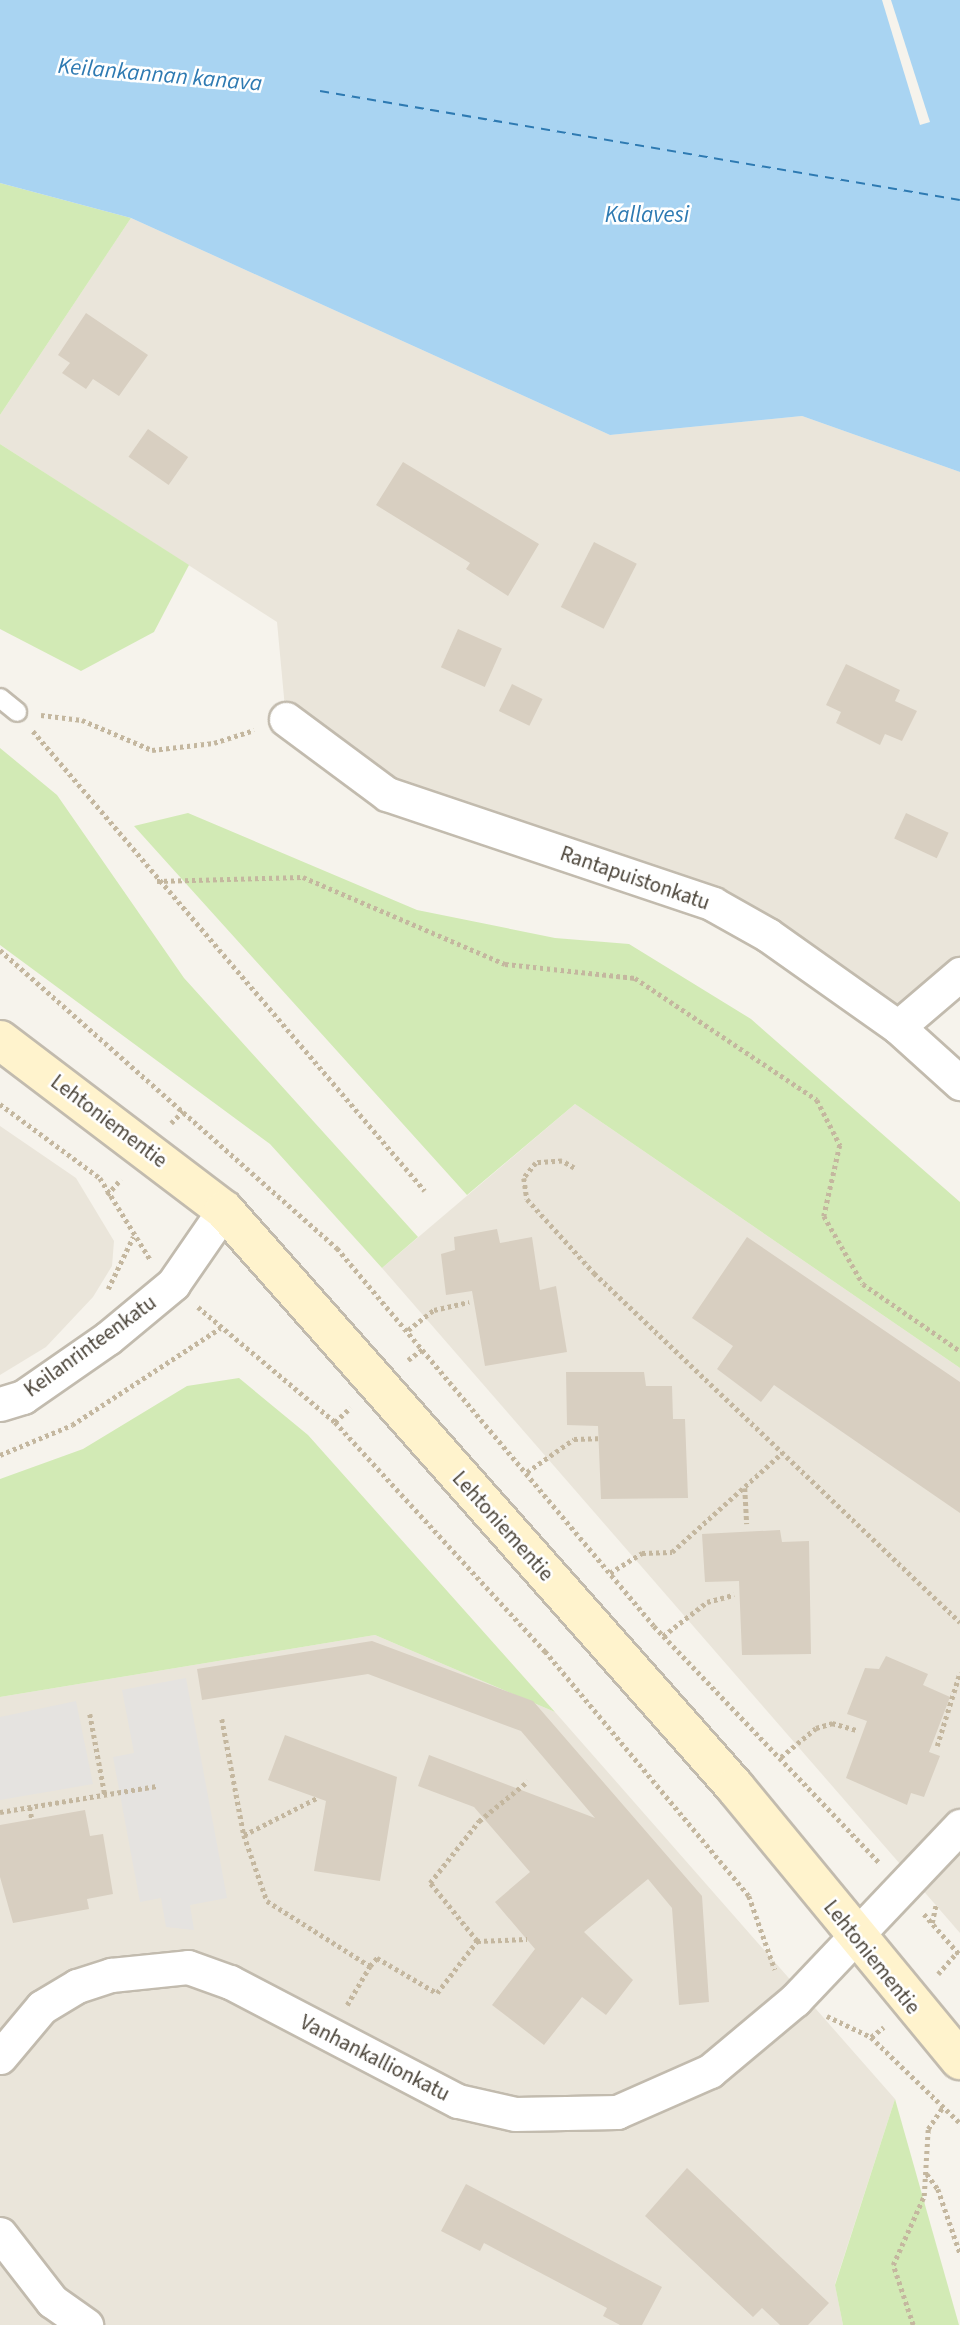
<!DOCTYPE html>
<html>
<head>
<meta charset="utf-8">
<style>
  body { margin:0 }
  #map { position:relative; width:960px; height:2325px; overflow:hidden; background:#f6f3ec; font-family:"Source Sans 3",sans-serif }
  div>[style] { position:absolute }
  .residential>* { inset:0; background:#eae5da }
  .green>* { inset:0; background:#d2eab5 }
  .parking>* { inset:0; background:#e5e3e0 }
  .water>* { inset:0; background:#a9d4f2 }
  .pier>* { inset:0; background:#f6f3ec }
  .ferry>* { height:2px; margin-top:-1px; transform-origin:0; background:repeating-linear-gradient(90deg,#2e7ab2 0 9px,transparent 0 16px) }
  .building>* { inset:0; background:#d8cfc1; transform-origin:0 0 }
  .path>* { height:4.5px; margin-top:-2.25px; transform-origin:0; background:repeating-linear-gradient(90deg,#c4b79f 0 3.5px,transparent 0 7px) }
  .roads { filter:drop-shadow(2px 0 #c2bbae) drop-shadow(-2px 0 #c2bbae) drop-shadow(0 2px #c2bbae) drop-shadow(0 -2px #c2bbae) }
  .lane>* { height:18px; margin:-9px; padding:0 9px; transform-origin:9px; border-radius:9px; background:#fff }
  .street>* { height:33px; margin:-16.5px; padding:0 16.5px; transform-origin:16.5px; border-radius:16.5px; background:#fff }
  .secondary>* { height:38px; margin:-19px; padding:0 19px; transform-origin:19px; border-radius:19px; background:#fff3cd }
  span { translate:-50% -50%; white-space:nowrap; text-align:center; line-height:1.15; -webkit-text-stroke:5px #fff; paint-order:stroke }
  .street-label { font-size:21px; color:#4b4439 }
  .water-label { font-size:23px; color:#2e7ab2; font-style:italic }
</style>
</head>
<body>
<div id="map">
  <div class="residential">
    <div style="clip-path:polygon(131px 218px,610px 435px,802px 416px,960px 472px,960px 974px,898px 1027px,768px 935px,471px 824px,286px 719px,277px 622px,0 444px,0 415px)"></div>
    <div style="clip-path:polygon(575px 1104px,960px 1368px,960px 1933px,382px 1268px)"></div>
    <div style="clip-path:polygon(0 1126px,76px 1178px,114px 1241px,112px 1266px,93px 1297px,46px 1347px,0 1375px)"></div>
    <div style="clip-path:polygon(375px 1635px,555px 1712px,895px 2099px,835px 2284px,843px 2325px,0 2325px,0 1697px)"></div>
  </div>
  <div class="green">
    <div style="clip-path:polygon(0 183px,131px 218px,0 415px)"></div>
    <div style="clip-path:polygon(0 444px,189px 565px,154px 632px,81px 671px,0 629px)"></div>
    <div style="clip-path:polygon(0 748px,57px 795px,184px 978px,418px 1237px,382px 1268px,270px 1144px,0 945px)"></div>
    <div style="clip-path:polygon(188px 813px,417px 910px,555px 938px,629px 944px,751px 1019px,960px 1202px,960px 1368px,575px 1104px,467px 1195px,134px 826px)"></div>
    <div style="clip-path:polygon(239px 1378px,308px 1435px,555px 1712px,375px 1635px,0 1697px,0 1479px,83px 1449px,187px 1386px)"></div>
    <div style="clip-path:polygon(895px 2099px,959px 2325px,843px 2325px,835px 2285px)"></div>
  </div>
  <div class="parking">
    <div style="clip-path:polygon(186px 1678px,227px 1898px,190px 1905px,194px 1930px,166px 1927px,161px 1898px,140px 1902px,113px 1757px,134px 1753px,122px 1690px)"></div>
    <div style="clip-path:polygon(76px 1701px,93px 1784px,0 1800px,0 1717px)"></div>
  </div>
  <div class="water">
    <div style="clip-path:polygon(0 0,960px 0,960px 472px,802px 416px,610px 435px,131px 218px,0 183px)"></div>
  </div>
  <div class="pier">
    <div style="clip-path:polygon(882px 0,891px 0,930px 122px,920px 125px)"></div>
  </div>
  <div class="ferry">
    <div style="left:320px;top:91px;width:649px;rotate:9.67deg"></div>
  </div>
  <div class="building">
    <div style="clip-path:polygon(86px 313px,148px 355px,119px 396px,93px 379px,86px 389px,62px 373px,70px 363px,58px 355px)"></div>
    <div style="left:148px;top:429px;width:49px;height:34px;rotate:35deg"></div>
    <div style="clip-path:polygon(403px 462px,539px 544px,508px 596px,466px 569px,470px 563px,376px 505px)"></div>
    <div style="left:594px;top:542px;width:48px;height:73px;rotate:27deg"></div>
    <div style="left:458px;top:629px;width:48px;height:42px;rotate:24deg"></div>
    <div style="clip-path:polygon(846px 664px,900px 690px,895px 701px,917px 711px,902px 741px,885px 734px,880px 745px,836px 723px,841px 712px,826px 705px)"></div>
    <div style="left:512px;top:684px;width:34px;height:30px;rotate:26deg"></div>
    <div style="left:906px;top:813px;width:47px;height:28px;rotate:25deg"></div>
    <div style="clip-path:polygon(497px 1229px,500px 1243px,532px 1237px,540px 1290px,556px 1286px,567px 1352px,485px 1366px,472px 1291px,446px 1295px,441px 1254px,455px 1250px,454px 1237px)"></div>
    <div style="clip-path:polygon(747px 1237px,960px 1382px,960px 1513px,774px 1385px,761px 1402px,717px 1369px,733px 1346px,692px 1318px)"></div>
    <div style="clip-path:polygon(566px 1372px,644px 1372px,646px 1386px,672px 1386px,673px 1419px,685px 1419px,688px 1498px,601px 1499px,598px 1426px,567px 1425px)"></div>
    <div style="clip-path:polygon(780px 1530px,782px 1542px,809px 1541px,811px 1654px,742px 1655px,739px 1581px,705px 1582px,702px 1534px)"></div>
    <div style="clip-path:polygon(372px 1641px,533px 1701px,702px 1896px,709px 2002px,679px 2005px,672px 1908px,648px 1879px,584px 1932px,633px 1980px,606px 2015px,582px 1997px,544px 2045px,492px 2005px,535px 1949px,495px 1902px,530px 1872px,474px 1807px,418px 1786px,429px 1755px,595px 1818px,521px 1731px,368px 1674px,202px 1700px,197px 1669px)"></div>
    <div style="clip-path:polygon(886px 1656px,928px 1674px,923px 1685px,950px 1697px,929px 1752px,940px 1756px,924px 1797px,911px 1793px,907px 1805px,846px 1778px,867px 1721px,847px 1714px,865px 1668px,879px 1669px)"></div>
    <div style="clip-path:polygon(285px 1735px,397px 1777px,380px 1881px,314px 1871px,326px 1801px,268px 1780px)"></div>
    <div style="clip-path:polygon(85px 1810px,90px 1836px,103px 1834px,113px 1894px,87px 1899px,89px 1909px,13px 1923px,0 1877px,0 1825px)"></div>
    <div style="clip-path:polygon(687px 2168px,829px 2303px,808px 2325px,780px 2325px,762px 2308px,753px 2317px,645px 2216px)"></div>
    <div style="clip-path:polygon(466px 2184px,662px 2287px,642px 2325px,620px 2325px,603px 2316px,607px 2308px,484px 2243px,480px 2251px,441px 2231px)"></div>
  </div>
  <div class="path">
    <div style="left:41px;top:715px;width:41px;rotate:7deg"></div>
    <div style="left:82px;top:720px;width:76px;rotate:23.2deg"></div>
    <div style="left:152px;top:750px;width:62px;rotate:-6.4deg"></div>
    <div style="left:214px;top:743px;width:42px;rotate:-18deg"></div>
    <div style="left:33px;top:731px;width:604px;rotate:49.56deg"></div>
    <div style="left:157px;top:881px;width:146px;rotate:-1.6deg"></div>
    <div style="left:303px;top:877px;width:220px;rotate:23.3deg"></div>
    <div style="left:505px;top:964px;width:131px;rotate:6.1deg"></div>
    <div style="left:635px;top:978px;width:219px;rotate:33.8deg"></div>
    <div style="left:817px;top:1100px;width:51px;rotate:62.9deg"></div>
    <div style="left:840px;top:1145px;width:73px;rotate:102.7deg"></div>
    <div style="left:824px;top:1216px;width:78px;rotate:60.2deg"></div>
    <div style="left:863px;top:1284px;width:118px;rotate:34.6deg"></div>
    <div style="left:0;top:950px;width:450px;rotate:41.5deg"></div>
    <div style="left:337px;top:1248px;width:493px;rotate:50deg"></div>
    <div style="left:654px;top:1626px;width:326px;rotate:46.4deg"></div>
    <div style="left:0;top:1104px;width:124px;rotate:36.5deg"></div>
    <div style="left:100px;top:1178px;width:95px;rotate:58.3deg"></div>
    <div style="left:171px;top:1123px;width:17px;rotate:-45deg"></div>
    <div style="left:574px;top:1168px;width:14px;rotate:-150deg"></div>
    <div style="left:562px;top:1161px;width:26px;rotate:176deg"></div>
    <div style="left:536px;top:1163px;width:19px;rotate:129deg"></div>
    <div style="left:524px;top:1178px;width:21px;rotate:82deg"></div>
    <div style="left:527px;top:1199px;width:100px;rotate:47.8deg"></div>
    <div style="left:594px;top:1273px;width:506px;rotate:43.64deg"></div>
    <div style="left:107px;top:1195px;width:21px;rotate:-49deg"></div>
    <div style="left:108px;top:1289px;width:58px;rotate:-64.3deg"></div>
    <div style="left:198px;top:1307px;width:179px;rotate:40deg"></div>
    <div style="left:335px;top:1422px;width:311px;rotate:47.5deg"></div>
    <div style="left:545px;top:1651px;width:319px;rotate:50.2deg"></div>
    <div style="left:749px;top:1896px;width:78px;rotate:70.6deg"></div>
    <div style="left:408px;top:1330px;width:33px;rotate:-38deg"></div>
    <div style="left:434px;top:1310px;width:36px;rotate:-13deg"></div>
    <div style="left:408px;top:1360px;width:20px;rotate:-37deg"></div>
    <div style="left:335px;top:1422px;width:21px;rotate:-43deg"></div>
    <div style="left:0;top:1455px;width:78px;rotate:-22.6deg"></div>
    <div style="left:72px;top:1425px;width:177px;rotate:-33.2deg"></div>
    <div style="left:527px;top:1472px;width:57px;rotate:-35.1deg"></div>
    <div style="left:574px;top:1439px;width:24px;rotate:-2deg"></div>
    <div style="left:745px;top:1488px;width:36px;rotate:87deg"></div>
    <div style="left:610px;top:1573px;width:38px;rotate:-32deg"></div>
    <div style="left:642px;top:1553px;width:30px;rotate:-2deg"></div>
    <div style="left:672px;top:1552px;width:148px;rotate:-42deg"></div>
    <div style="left:663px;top:1636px;width:56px;rotate:-37.7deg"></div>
    <div style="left:707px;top:1602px;width:28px;rotate:-15deg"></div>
    <div style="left:90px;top:1714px;width:82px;rotate:79.5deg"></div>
    <div style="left:222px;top:1719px;width:118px;rotate:79.3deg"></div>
    <div style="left:244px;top:1835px;width:82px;rotate:-26.9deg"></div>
    <div style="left:937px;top:1746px;width:77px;rotate:-72.7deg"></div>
    <div style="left:781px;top:1757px;width:45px;rotate:-39.6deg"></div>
    <div style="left:816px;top:1728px;width:17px;rotate:-17deg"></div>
    <div style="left:832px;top:1723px;width:26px;rotate:16deg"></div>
    <div style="left:30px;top:1807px;width:12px;rotate:81deg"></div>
    <div style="left:0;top:1812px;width:159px;rotate:-9.4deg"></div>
    <div style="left:244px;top:1835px;width:70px;rotate:70.8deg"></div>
    <div style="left:267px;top:1901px;width:122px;rotate:32.3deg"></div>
    <div style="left:370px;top:1966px;width:11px;rotate:-49deg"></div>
    <div style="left:377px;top:1958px;width:69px;rotate:30.3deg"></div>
    <div style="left:437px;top:1993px;width:66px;rotate:-52.4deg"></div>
    <div style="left:477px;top:1941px;width:50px;rotate:-2.3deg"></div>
    <div style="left:924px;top:1914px;width:55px;rotate:48.7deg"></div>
    <div style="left:932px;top:1923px;width:19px;rotate:-78deg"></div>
    <div style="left:477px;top:1941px;width:75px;rotate:-129deg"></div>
    <div style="left:430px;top:1883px;width:79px;rotate:-51.7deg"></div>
    <div style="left:479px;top:1821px;width:63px;rotate:-39.2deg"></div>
    <div style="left:938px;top:1974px;width:29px;rotate:-49deg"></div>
    <div style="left:347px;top:2005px;width:45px;rotate:-59.5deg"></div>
    <div style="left:827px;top:2016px;width:49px;rotate:25.5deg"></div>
    <div style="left:871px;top:2037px;width:124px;rotate:44deg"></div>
    <div style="left:871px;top:2037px;width:16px;rotate:-38deg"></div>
    <div style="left:927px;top:2174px;width:19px;rotate:54deg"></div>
    <div style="left:938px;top:2189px;width:68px;rotate:71deg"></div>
    <div style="left:913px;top:2325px;width:63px;rotate:-108.4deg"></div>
    <div style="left:893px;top:2265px;width:76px;rotate:-65.8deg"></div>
    <div style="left:924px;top:2196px;width:67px;rotate:-86.6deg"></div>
    <div style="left:928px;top:2129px;width:25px;rotate:-56deg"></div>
  </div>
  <div class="roads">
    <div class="lane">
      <div style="left:0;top:698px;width:22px;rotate:39deg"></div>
    </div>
    <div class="street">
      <div style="left:286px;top:719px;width:126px;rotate:36.6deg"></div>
      <div style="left:387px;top:794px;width:344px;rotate:18.6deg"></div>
      <div style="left:713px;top:904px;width:63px;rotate:29.4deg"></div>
      <div style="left:768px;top:935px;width:159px;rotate:35.3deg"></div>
      <div style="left:898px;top:1027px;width:84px;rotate:42.1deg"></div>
      <div style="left:898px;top:1027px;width:82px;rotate:-40.5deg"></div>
      <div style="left:0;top:1404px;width:24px;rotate:-17deg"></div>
      <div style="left:23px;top:1397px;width:103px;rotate:-34.8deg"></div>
      <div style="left:108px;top:1338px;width:85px;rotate:-39.7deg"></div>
      <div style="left:173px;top:1284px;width:90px;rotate:-55.4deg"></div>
      <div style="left:0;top:2057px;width:65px;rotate:-50deg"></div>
      <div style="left:42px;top:2007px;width:41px;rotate:-31deg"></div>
      <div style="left:77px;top:1986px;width:36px;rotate:-18deg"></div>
      <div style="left:111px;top:1975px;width:77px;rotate:-5.9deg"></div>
      <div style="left:188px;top:1967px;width:45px;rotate:19.7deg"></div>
      <div style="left:230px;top:1982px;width:257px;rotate:27.6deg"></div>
      <div style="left:458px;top:2101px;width:58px;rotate:12.8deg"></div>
      <div style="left:515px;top:2114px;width:102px;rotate:-1.1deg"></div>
      <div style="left:617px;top:2112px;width:102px;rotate:-23.8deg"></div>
      <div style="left:710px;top:2071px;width:111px;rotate:-39.9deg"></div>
      <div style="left:795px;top:2000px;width:240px;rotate:-46.5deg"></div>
      <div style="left:0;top:2234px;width:85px;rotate:52.2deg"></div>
      <div style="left:52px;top:2301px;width:42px;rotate:35.2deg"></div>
    </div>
    <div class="secondary">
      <div style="left:0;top:1040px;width:281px;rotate:37.2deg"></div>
      <div style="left:224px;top:1210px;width:771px;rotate:48.47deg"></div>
      <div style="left:735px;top:1787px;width:354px;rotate:50.5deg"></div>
    </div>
  </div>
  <div class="street-label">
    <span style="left:635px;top:878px;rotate:19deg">Rantapuistonkatu</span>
    <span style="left:109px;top:1121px;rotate:37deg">Lehtoniementie</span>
    <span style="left:90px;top:1346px;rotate:-36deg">Keilanrinteenkatu</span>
    <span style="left:503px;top:1526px;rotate:48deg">Lehtoniementie</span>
    <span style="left:872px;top:1957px;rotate:51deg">Lehtoniementie</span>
    <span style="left:375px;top:2058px;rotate:27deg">Vanhankallionkatu</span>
  </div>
  <div class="water-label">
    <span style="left:160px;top:75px;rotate:5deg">Keilankannan kanava</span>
    <span style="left:647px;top:215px">Kallavesi</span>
  </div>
</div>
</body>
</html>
